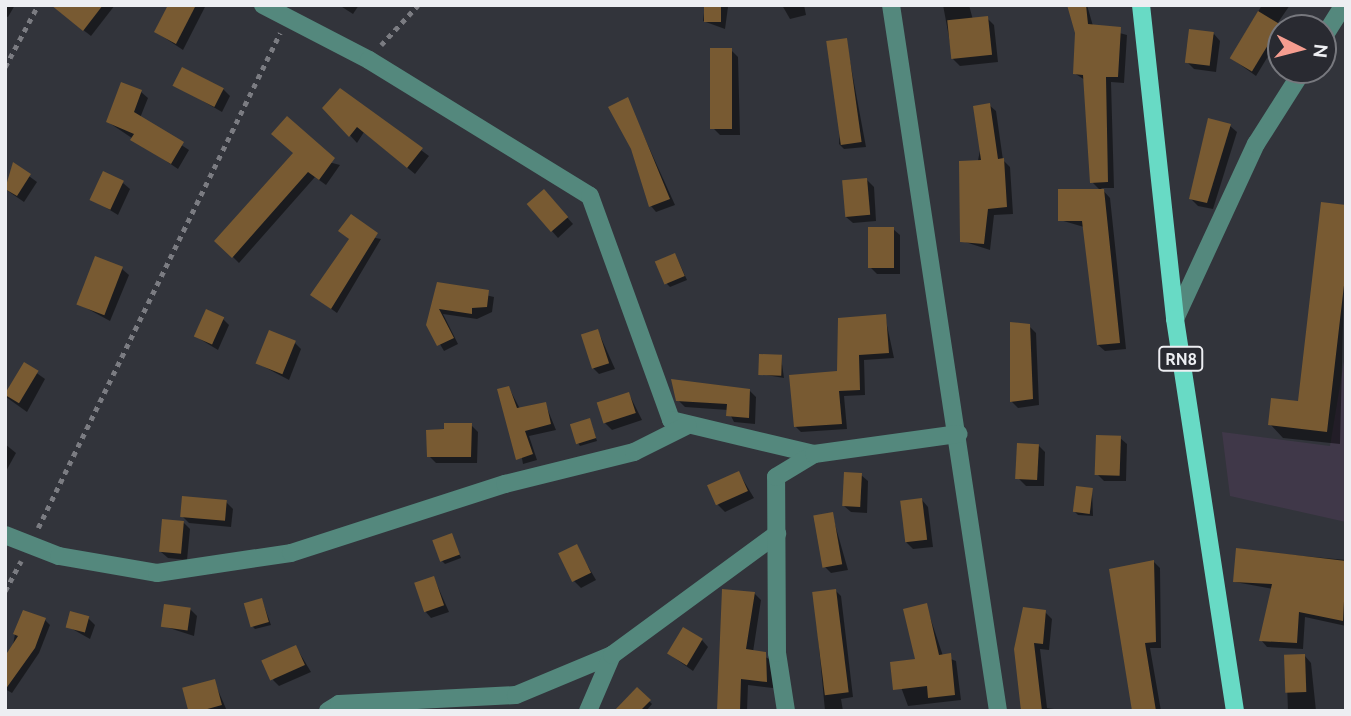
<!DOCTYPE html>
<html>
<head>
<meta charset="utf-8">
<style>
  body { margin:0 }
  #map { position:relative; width:1351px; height:716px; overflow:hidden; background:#32343b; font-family:Ubuntu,sans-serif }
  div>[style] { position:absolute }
  .education>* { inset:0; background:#403849 }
  .shadow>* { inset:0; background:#0007 }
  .building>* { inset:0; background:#785a32; transform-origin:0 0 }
  .path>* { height:4.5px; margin-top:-2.25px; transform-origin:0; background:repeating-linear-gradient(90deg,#7b7c82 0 5px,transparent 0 10px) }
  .minor>* { height:18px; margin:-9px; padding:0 9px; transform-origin:9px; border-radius:9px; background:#54887d }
  .major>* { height:18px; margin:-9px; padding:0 9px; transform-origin:9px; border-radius:9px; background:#68dac5 }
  span { translate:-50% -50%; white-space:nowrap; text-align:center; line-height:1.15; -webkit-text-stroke:5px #292a31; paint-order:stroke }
  .shield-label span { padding:2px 5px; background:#292a31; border:2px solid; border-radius:5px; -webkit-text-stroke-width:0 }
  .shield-label { font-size:16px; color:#edeef2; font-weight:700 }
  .frame { position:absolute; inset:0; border:7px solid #edeef2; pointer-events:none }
  .north { position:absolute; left:1267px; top:14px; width:70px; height:70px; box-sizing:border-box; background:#292a31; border:2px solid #77787e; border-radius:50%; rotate:96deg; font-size:19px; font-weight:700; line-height:28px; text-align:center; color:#edeef2 }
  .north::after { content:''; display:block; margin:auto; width:24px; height:32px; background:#f59d90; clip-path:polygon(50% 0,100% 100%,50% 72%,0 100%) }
</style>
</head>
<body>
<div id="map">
  <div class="education">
    <div style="clip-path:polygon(1346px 349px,1346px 522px,1230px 496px,1222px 432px,1330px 446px)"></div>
  </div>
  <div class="shadow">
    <div style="clip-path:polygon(5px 5px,15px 5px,8px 17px,5px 16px)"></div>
    <div style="clip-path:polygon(82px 5px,115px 5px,91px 36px,78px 26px)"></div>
    <div style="clip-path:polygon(170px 5px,206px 5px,183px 50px,156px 32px)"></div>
    <div style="clip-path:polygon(339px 5px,359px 5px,353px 14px)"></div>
    <div style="clip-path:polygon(705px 5px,728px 7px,725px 29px,703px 21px)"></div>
    <div style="clip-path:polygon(782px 5px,804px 5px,806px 15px,790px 19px)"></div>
    <div style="clip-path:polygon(943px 5px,969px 5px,973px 20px,987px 18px,994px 25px,998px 62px,960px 66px,953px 59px)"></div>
    <div style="clip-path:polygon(1070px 5px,1087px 5px,1093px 26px,1127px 35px,1124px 83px,1111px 82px,1114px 188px,1101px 188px,1110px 198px,1126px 349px,1105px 351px,1098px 345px,1084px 227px,1060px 220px,1101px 191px,1092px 182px,1085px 80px,1074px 73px,1077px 33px)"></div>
    <div style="clip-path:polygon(1262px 5px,1290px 5px,1277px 24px,1281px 35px,1256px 76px,1231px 58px)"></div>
    <div style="clip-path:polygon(1214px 34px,1220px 41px,1216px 72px,1194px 69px,1187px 62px)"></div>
    <div style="clip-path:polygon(846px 40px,866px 147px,844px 149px,839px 144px)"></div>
    <div style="clip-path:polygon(731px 50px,738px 57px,740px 135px,720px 135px,713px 128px)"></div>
    <div style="clip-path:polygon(175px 85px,223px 89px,230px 96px,222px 112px)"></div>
    <div style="clip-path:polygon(340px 90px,429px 156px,415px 174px,364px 132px,357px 143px,325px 108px)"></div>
    <div style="clip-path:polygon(141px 92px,148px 98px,140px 118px,189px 150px,178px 169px,108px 122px)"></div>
    <div style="clip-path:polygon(627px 99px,675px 205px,656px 212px,651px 206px)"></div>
    <div style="clip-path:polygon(989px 105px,996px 111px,1003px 160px,1010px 167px,1013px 214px,994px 215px,990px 250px,962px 241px)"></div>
    <div style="clip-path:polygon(1230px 126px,1237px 132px,1213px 209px,1198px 206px,1191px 199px)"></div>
    <div style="clip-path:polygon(295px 153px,340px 165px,326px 185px,315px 177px,239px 263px,217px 241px)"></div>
    <div style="clip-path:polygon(14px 165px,37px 182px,24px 202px,5px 189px)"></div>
    <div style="clip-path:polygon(867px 180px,874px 187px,876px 221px,853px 223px,846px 217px)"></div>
    <div style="clip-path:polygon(123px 183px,130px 189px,118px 215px,92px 199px)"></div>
    <div style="clip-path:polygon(550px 198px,573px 224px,558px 238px,529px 205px)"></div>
    <div style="clip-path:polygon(1346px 207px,1340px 444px,1283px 438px,1270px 424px,1300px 403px)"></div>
    <div style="clip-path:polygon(893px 229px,900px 235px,900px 274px,877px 274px,870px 267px)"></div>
    <div style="clip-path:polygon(340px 231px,381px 239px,337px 313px,312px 295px,351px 240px)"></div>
    <div style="clip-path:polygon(677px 258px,687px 280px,670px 287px,667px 284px)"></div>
    <div style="clip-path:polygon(122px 269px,129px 275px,110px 321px,77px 303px)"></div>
    <div style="clip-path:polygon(438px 284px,494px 297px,492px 312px,477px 319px,443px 314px,458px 344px,444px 351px,428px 324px)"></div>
    <div style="clip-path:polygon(885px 316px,894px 358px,864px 360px,865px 395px,844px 396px,847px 429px,801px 432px,795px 426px)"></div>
    <div style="clip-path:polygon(223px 319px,229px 325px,218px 350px,195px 336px)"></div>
    <div style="clip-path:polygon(1029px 326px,1036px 333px,1039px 405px,1018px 408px,1011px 401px)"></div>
    <div style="clip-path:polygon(598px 331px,615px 369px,599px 374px,592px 367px)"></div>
    <div style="clip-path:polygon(295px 343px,301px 349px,289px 380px,257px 363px)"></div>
    <div style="clip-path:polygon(781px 357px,784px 378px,760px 374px)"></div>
    <div style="clip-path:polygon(24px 364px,45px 379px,27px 412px,6px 397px)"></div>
    <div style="clip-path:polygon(509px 388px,520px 409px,545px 403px,556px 430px,529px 436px,537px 460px,523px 464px)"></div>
    <div style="clip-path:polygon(749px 390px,756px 397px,755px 424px,734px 422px,728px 410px,685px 407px,678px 400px)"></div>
    <div style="clip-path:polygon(629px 394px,642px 420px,612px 430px,605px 423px)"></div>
    <div style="clip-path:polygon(590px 420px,597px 441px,580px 446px,578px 443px)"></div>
    <div style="clip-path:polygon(471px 425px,478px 432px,477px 463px,436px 463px,429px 456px,428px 431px)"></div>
    <div style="clip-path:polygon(1120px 438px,1127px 444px,1126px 481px,1104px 481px,1097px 474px)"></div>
    <div style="clip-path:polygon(5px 444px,16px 453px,5px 473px)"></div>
    <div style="clip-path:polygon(1038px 445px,1045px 452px,1044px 486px,1026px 486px,1019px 479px)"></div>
    <div style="clip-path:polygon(739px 473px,754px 498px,725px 512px,718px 505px)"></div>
    <div style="clip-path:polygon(861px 475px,868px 481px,867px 513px,851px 512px,844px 506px)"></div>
    <div style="clip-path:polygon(1092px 490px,1093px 516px,1078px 515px,1075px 512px)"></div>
    <div style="clip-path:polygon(922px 500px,928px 507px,933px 547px,913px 549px,906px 542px)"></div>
    <div style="clip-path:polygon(226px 502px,233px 509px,231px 527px,189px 523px,182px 516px)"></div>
    <div style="clip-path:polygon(832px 514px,848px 570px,831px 573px,824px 566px)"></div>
    <div style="clip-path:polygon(183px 522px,190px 529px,187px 560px,168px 558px,161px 552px)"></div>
    <div style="clip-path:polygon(451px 535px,461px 558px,445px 564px,442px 561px)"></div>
    <div style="clip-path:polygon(576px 546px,596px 580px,581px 588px,574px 581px)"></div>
    <div style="clip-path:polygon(1238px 550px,1346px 560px,1346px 626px,1305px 617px,1303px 649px,1267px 647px,1261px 640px,1273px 589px,1235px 582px)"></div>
    <div style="clip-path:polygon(1154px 562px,1160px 568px,1161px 648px,1150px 648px,1161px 711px,1135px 711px)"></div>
    <div style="clip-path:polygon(434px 578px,449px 612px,431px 618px,425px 611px)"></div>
    <div style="clip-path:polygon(835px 590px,841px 596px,853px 697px,841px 699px,843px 711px,825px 711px,814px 593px)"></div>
    <div style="clip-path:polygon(754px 593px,761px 600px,753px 652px,772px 660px,773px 688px,748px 685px,747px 711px,719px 711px)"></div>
    <div style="clip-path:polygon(262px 600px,271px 625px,255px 629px,252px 626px)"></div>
    <div style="clip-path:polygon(926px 605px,943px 656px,956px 661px,961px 700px,908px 706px,892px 663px,917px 660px)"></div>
    <div style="clip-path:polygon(190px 609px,197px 616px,194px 636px,163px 626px)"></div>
    <div style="clip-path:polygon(1045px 612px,1052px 619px,1049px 650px,1040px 649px,1047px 708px,1068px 711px,1017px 711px,1023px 707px,1016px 649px)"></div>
    <div style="clip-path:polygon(88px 618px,95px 625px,90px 639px,67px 626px)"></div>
    <div style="clip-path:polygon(45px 620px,50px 625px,39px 653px,12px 693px,5px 689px,15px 634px)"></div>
    <div style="clip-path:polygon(702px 640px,708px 647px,693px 671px,669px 654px)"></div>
    <div style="clip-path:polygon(296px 647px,311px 672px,279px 686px,273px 680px)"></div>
    <div style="clip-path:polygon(1286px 656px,1305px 656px,1311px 663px,1316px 711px,1288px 711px)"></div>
    <div style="clip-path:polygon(214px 681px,227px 711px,190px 711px,184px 690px)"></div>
    <div style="clip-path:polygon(637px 689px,652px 704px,646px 711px,633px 711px)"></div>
  </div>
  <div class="building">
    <div style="clip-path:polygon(51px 5px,103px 5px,83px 31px)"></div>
    <div style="clip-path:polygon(168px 5px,196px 5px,176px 44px,154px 32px)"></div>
    <div style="left:704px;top:5px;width:17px;height:17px"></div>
    <div style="clip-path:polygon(1067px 5px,1086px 5px,1088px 24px,1121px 27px,1118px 77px,1106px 77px,1108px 182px,1090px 183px,1083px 75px,1073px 74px,1075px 33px)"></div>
    <div style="left:1258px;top:11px;width:26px;height:55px;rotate:31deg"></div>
    <div style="left:988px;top:16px;width:39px;height:41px;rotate:84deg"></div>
    <div style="left:1189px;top:29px;width:25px;height:34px;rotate:7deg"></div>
    <div style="left:847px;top:38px;width:105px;height:21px;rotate:82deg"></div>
    <div style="left:710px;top:48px;width:22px;height:81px"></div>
    <div style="left:182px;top:67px;width:47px;height:21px;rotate:27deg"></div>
    <div style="clip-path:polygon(121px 82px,142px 90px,134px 112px,184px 142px,171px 164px,130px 140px,134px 134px,106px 122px)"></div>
    <div style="clip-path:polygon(340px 88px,423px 148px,407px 168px,357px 127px,349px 137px,322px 108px)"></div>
    <div style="clip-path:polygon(628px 97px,670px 199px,649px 207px,631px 149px,608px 107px)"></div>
    <div style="clip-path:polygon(990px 103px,998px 159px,1004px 158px,1007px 207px,988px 209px,984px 244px,960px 242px,959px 161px,981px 160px,973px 106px)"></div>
    <div style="clip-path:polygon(287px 116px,335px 158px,319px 180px,308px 172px,232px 258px,214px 241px,293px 153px,271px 134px)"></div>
    <div style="clip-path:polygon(1208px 118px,1231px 124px,1207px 203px,1189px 199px)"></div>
    <div style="clip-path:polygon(13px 162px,31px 174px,17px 196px,5px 189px)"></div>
    <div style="left:103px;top:171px;width:23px;height:32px;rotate:25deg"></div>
    <div style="left:867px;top:178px;width:37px;height:25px;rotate:85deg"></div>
    <div style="left:544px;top:189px;width:37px;height:23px;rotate:49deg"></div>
    <div style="clip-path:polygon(1058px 189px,1104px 189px,1120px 343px,1097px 345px,1082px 221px,1058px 221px)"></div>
    <div style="clip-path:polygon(1321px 202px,1346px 205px,1346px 268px,1327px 432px,1268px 425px,1271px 398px,1298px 401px)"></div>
    <div style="clip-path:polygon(351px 214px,378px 233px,331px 309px,310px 295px,349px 239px,338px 231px)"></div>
    <div style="left:868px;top:227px;width:26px;height:41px"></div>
    <div style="left:675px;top:253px;width:25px;height:22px;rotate:67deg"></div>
    <div style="left:95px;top:256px;width:30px;height:52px;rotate:21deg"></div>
    <div style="clip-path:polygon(437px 282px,489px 290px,487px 307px,472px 308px,472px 314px,439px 309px,454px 338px,437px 346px,426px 325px)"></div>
    <div style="left:206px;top:309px;width:20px;height:30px;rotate:24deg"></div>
    <div style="clip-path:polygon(886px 314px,889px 353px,859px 355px,860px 390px,839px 391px,842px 424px,794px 427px,789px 375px,837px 371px,838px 318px)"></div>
    <div style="clip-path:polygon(1010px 322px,1030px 324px,1033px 399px,1010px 402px)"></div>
    <div style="left:598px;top:329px;width:36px;height:18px;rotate:72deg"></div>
    <div style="left:269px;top:330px;width:29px;height:36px;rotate:22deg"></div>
    <div style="left:759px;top:354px;width:23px;height:21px;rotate:2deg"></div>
    <div style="left:24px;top:362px;width:17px;height:38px;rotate:31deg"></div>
    <div style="clip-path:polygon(671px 379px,750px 389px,749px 418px,726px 416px,727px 404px,676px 401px)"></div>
    <div style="clip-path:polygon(509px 386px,517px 408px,546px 402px,551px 424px,525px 431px,533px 454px,516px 460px,497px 389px)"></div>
    <div style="left:629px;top:392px;width:22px;height:34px;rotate:72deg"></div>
    <div style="left:590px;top:418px;width:21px;height:21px;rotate:73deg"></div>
    <div style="clip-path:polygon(444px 423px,472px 423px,471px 457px,427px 457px,426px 430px,444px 429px)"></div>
    <div style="left:1096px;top:435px;width:25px;height:40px;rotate:2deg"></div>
    <div style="left:1017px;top:443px;width:22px;height:36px;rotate:3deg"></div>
    <div style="left:739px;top:471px;width:22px;height:35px;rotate:66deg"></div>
    <div style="left:844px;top:472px;width:18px;height:34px;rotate:3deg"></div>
    <div style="left:1076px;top:486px;width:17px;height:26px;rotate:7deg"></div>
    <div style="left:182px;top:496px;width:45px;height:21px;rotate:5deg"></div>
    <div style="left:922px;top:498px;width:42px;height:22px;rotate:83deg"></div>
    <div style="left:833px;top:512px;width:53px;height:20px;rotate:80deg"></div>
    <div style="left:162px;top:519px;width:22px;height:33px;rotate:5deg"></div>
    <div style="left:452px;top:533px;width:23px;height:21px;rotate:70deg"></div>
    <div style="left:577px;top:544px;width:32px;height:21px;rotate:64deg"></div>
    <div style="clip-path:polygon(1236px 548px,1346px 561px,1343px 621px,1299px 612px,1297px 643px,1259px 641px,1272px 584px,1233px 582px)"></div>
    <div style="clip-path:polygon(1154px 560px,1156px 642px,1145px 643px,1156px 711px,1132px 711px,1109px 569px)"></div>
    <div style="left:434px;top:576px;width:31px;height:21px;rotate:71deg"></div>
    <div style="clip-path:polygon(722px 589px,755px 592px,746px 649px,766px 652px,767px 682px,741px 679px,740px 711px,717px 711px)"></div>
    <div style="left:836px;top:589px;width:104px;height:24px;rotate:83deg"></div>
    <div style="left:262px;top:598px;width:25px;height:19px;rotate:74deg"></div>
    <div style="clip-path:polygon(927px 603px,939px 655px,951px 653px,955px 695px,928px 698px,927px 686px,893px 690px,890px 662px,915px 659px,903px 609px)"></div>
    <div style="left:164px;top:604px;width:27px;height:23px;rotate:8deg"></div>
    <div style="clip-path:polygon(1023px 607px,1046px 610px,1043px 644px,1034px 643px,1042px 711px,1021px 711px,1014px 649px)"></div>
    <div style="clip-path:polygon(23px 610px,46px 618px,35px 648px,5px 690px,5px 656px,18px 636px,13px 634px)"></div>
    <div style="left:70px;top:611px;width:20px;height:17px;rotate:15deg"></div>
    <div style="left:683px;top:627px;width:23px;height:31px;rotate:31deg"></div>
    <div style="left:296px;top:645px;width:22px;height:38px;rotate:66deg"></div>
    <div style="left:1305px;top:654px;width:38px;height:21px;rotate:88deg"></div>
    <div style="left:215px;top:679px;width:27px;height:34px;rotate:75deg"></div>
    <div style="clip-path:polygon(637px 687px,651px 700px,640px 711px,614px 711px)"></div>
  </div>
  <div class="path">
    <div style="left:381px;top:45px;width:54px;rotate:-47.2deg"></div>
    <div style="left:5px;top:67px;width:70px;rotate:-62deg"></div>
    <div style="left:38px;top:528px;width:551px;rotate:-63.95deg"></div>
    <div style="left:5px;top:591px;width:34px;rotate:-62deg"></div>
  </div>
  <div class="minor">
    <div style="left:263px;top:5px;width:119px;rotate:27.4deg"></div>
    <div style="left:369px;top:60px;width:259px;rotate:31.6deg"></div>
    <div style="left:590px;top:196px;width:238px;rotate:70.1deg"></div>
    <div style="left:671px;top:420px;width:147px;rotate:13.4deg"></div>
    <div style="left:891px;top:5px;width:714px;rotate:81.38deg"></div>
    <div style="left:1323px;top:38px;width:39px;rotate:-58deg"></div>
    <div style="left:1175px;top:319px;width:193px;rotate:-65.2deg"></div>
    <div style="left:1256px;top:144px;width:88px;rotate:-57.6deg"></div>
    <div style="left:5px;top:535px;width:58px;rotate:21.3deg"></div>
    <div style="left:59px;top:556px;width:99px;rotate:9.8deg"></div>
    <div style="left:157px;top:573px;width:135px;rotate:-8.5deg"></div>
    <div style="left:291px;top:553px;width:225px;rotate:-17.9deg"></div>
    <div style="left:505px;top:484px;width:133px;rotate:-13.9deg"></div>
    <div style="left:634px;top:452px;width:60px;rotate:-26.6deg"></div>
    <div style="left:328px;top:711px;width:13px;rotate:-32deg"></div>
    <div style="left:339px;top:704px;width:177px;rotate:-2.9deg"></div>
    <div style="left:516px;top:695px;width:104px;rotate:-22.6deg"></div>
    <div style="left:588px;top:711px;width:61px;rotate:-66.8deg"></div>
    <div style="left:612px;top:655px;width:205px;rotate:-36.3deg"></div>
    <div style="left:786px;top:711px;width:59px;rotate:-98.8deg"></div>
    <div style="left:777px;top:653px;width:176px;rotate:-90.3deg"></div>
    <div style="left:776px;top:477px;width:44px;rotate:-31.2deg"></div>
    <div style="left:814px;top:454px;width:146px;rotate:-7.9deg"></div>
  </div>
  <div class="major">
    <div style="left:1141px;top:5px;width:316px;rotate:83.8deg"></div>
    <div style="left:1175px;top:319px;width:397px;rotate:81.3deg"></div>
  </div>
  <div class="shield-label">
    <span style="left:1181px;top:359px">RN8</span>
  </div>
  <div class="frame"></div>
  <div class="north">N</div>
</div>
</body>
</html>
